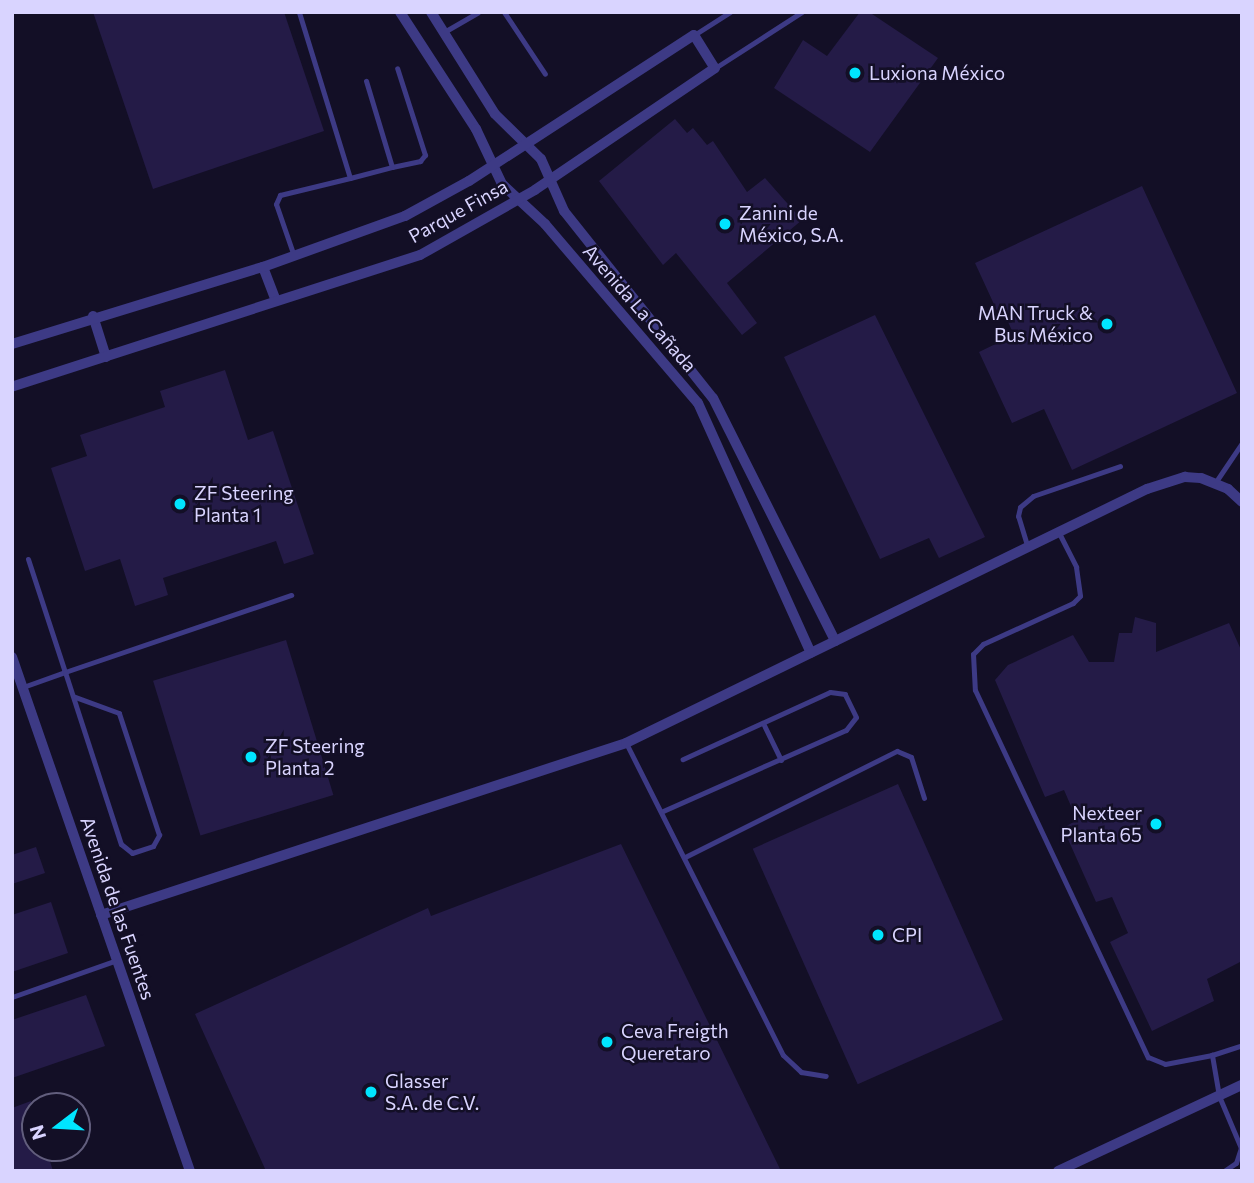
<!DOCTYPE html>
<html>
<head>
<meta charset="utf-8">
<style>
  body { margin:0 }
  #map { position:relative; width:1254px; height:1183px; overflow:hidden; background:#130f26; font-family:Commissioner,sans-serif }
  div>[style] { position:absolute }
  .building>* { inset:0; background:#241b47; transform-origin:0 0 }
  .lane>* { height:5px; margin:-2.5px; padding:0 2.5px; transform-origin:2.5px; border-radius:2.5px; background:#3d3a85 }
  .street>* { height:10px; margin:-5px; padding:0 5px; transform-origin:5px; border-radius:5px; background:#3d3a85 }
  .dots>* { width:19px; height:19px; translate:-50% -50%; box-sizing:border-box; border:4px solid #130f26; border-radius:50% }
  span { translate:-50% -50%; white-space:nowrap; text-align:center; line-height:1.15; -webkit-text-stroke:5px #130f26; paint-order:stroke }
  .poi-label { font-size:19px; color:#d9d4ff }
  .left { translate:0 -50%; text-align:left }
  .right { translate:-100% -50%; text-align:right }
  .street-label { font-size:19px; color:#d9d4ff }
  .frame { position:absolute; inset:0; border:14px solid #d9d4ff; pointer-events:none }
  .north { position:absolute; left:21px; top:1092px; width:70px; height:70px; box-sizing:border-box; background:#130f26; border:2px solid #625e7d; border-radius:50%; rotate:253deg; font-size:19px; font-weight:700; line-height:28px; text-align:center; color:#d9d4ff }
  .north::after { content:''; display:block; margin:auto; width:24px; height:32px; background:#00e5ff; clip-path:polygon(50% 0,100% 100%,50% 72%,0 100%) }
</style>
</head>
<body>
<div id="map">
  <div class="building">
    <div style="clip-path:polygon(93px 12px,284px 12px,324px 131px,153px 189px)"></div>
    <div style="clip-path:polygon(860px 12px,869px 12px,938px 58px,870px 152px,774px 88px,803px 40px,827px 56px)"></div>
    <div style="clip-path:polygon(675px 119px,687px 133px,693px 128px,707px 145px,713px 141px,747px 192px,765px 178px,802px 220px,727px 283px,757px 323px,742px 335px,676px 253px,663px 265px,599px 181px)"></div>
    <div style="clip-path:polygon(1142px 186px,1237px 393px,1072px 470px,1044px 409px,1012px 423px,979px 352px,1014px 335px,1003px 311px,998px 313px,975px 263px)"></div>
    <div style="clip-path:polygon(875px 315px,985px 537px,939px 558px,929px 538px,880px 559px,784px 357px)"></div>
    <div style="clip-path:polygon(225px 370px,248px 440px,273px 431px,314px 554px,284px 564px,276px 541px,163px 578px,168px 595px,135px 606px,120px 559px,85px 571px,51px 468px,87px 456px,80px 435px,165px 407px,160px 391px)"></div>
    <div style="clip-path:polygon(1135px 617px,1156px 623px,1156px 652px,1229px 623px,1242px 652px,1242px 961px,1207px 979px,1214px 1001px,1152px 1031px,1110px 942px,1128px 933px,1112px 897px,1096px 902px,1063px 828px,1077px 820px,1064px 790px,1045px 797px,995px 680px,1008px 665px,1073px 635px,1089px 662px,1114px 662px,1119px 633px,1132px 633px)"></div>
    <div style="left:286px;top:640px;width:162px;height:139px;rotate:73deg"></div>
    <div style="left:898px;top:784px;width:258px;height:159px;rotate:66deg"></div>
    <div style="clip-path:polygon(621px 844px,781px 1171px,266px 1171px,195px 1014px,428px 908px,431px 916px)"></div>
    <div style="clip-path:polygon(36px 847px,45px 873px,12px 884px,12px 855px)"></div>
    <div style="clip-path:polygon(51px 902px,68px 953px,12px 972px,12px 915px)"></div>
    <div style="clip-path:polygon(86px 995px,105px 1046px,12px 1078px,12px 1020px)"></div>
    <div style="clip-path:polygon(31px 1101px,35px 1148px,46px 1148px,53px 1171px,12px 1171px,12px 1108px)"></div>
  </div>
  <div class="lane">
    <div style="left:504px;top:12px;width:74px;rotate:56.5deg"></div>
    <div style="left:444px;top:32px;width:39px;rotate:-30deg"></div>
    <div style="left:694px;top:35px;width:43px;rotate:-32.6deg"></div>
    <div style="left:715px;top:68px;width:103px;rotate:-32.8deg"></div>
    <div style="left:392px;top:167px;width:29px;rotate:-12deg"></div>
    <div style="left:420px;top:161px;width:8px;rotate:-50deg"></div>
    <div style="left:425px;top:155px;width:91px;rotate:-107.8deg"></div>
    <div style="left:350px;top:178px;width:43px;rotate:-14.7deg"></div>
    <div style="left:392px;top:167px;width:90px;rotate:-106.8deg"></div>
    <div style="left:294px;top:256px;width:55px;rotate:-109.1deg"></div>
    <div style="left:276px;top:204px;width:10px;rotate:-66deg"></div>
    <div style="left:280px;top:195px;width:72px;rotate:-13.7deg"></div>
    <div style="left:350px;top:178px;width:174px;rotate:-107.1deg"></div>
    <div style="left:1215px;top:483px;width:48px;rotate:-56deg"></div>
    <div style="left:1059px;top:533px;width:38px;rotate:63deg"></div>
    <div style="left:1076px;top:567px;width:29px;rotate:82deg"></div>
    <div style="left:1080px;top:596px;width:10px;rotate:135deg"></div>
    <div style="left:1073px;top:603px;width:99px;rotate:155.5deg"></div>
    <div style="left:983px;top:644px;width:14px;rotate:135deg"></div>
    <div style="left:973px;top:654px;width:36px;rotate:87deg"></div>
    <div style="left:975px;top:690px;width:406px;rotate:64.8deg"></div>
    <div style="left:1148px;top:1057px;width:18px;rotate:22deg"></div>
    <div style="left:1165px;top:1064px;width:48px;rotate:-10.8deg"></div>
    <div style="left:1027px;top:545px;width:30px;rotate:-107deg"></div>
    <div style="left:1018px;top:516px;width:9px;rotate:-77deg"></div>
    <div style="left:1020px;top:507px;width:17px;rotate:-40deg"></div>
    <div style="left:1033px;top:496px;width:92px;rotate:-19deg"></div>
    <div style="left:28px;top:559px;width:119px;rotate:71.9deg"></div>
    <div style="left:65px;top:672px;width:239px;rotate:-18.8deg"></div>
    <div style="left:23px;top:687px;width:45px;rotate:-19.7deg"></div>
    <div style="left:65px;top:672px;width:181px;rotate:72deg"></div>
    <div style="left:121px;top:844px;width:14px;rotate:39deg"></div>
    <div style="left:132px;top:853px;width:22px;rotate:-18deg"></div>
    <div style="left:153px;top:846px;width:13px;rotate:-61deg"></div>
    <div style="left:159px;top:835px;width:128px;rotate:-108.2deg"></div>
    <div style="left:119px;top:713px;width:47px;rotate:-160deg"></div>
    <div style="left:763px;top:723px;width:41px;rotate:64.1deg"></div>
    <div style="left:626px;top:743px;width:349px;rotate:63.3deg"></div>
    <div style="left:783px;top:1055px;width:25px;rotate:43deg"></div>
    <div style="left:801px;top:1072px;width:25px;rotate:9deg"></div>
    <div style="left:663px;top:811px;width:200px;rotate:-23.9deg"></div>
    <div style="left:846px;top:730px;width:16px;rotate:-52deg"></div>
    <div style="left:856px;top:717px;width:25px;rotate:-116deg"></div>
    <div style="left:845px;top:694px;width:15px;rotate:-172deg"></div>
    <div style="left:830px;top:692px;width:162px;rotate:155.5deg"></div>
    <div style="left:685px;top:857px;width:237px;rotate:-26.6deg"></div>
    <div style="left:897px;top:751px;width:15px;rotate:23deg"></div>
    <div style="left:911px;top:757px;width:43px;rotate:72.4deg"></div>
    <div style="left:12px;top:997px;width:111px;rotate:-19.4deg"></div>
    <div style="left:1224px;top:1171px;width:14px;rotate:-34deg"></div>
    <div style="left:1236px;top:1163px;width:16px;rotate:-72deg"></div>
    <div style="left:1241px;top:1148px;width:56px;rotate:-112.9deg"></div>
    <div style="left:1219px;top:1096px;width:42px;rotate:-99.7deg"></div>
    <div style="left:1212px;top:1055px;width:32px;rotate:-18deg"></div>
  </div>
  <div class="street">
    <div style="left:400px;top:12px;width:140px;rotate:57deg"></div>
    <div style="left:476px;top:129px;width:61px;rotate:64.7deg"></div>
    <div style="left:502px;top:184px;width:59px;rotate:42.9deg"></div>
    <div style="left:545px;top:224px;width:235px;rotate:49.5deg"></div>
    <div style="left:698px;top:403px;width:274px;rotate:65.7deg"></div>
    <div style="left:431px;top:12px;width:120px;rotate:57.9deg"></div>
    <div style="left:495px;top:114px;width:64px;rotate:44.4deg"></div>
    <div style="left:541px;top:159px;width:57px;rotate:66.1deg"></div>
    <div style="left:564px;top:211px;width:239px;rotate:51.5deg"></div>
    <div style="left:713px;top:398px;width:272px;rotate:63.3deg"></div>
    <div style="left:263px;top:267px;width:36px;rotate:69deg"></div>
    <div style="left:93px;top:316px;width:43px;rotate:72.4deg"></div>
    <div style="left:12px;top:344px;width:263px;rotate:-17.1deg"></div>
    <div style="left:263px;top:267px;width:151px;rotate:-19.8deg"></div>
    <div style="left:405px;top:216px;width:73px;rotate:-28.7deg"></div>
    <div style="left:469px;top:181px;width:268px;rotate:-33deg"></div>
    <div style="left:694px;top:35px;width:39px;rotate:58deg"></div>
    <div style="left:715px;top:68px;width:217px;rotate:145.9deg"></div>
    <div style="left:535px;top:190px;width:132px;rotate:150.5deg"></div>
    <div style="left:420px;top:255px;width:429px;rotate:162.1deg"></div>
    <div style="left:12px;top:657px;width:544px;rotate:70.9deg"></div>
    <div style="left:101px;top:915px;width:552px;rotate:-18.14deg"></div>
    <div style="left:626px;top:743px;width:580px;rotate:-25.99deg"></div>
    <div style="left:1147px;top:489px;width:40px;rotate:-18deg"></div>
    <div style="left:1185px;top:477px;width:16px;rotate:4deg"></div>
    <div style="left:1201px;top:478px;width:29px;rotate:22deg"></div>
    <div style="left:1228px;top:489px;width:19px;rotate:43deg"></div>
    <div style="left:1058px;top:1171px;width:203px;rotate:-25.1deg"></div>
  </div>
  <div class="dots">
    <div style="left:855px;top:73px;background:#00e5ff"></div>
    <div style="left:725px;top:224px;background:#00e5ff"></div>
    <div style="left:1107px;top:324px;background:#00e5ff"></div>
    <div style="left:180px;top:504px;background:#00e5ff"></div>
    <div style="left:251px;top:757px;background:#00e5ff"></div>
    <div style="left:1156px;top:824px;background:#00e5ff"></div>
    <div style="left:878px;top:935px;background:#00e5ff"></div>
    <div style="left:607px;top:1042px;background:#00e5ff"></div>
    <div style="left:371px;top:1092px;background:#00e5ff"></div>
  </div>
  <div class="poi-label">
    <span class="left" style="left:869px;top:73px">Luxiona México</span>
    <span class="left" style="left:739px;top:224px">Zanini de<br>México, S.A.</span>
    <span class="right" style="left:1093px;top:324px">MAN Truck &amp;<br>Bus México</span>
    <span class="left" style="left:194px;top:504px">ZF Steering<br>Planta 1</span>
    <span class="left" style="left:265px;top:757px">ZF Steering<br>Planta 2</span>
    <span class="right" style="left:1142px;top:824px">Nexteer<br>Planta 65</span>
    <span class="left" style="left:892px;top:935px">CPI</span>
    <span class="left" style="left:621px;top:1042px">Ceva Freigth<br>Queretaro</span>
    <span class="left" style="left:385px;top:1092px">Glasser<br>S.A. de C.V.</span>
  </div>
  <div class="street-label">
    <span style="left:458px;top:211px;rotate:-29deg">Parque Finsa</span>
    <span style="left:640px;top:308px;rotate:49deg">Avenida La Cañada</span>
    <span style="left:118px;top:908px;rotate:71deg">Avenida de las Fuentes</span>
  </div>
  <div class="frame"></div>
  <div class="north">N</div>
</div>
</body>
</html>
